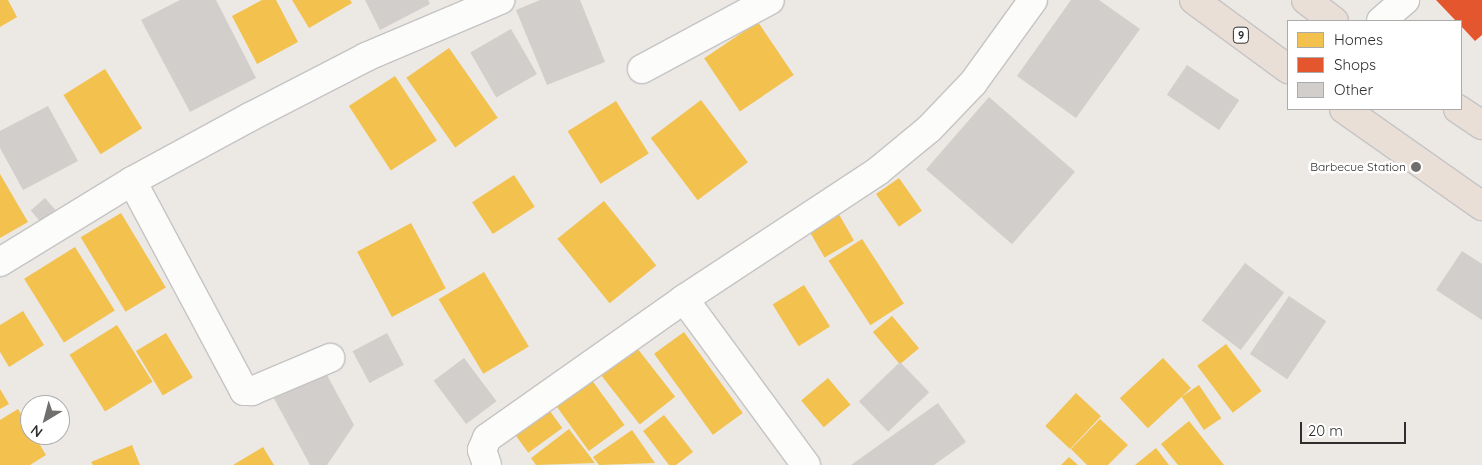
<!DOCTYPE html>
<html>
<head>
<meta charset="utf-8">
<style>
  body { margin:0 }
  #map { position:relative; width:1482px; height:465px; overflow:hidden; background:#ece8e4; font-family:Quicksand,sans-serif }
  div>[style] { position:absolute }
  .homes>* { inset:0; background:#f2c14e; transform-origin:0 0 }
  .shops>* { inset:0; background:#e4572e }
  .building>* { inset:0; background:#d1cecb; transform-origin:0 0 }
  .roads { filter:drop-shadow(1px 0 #c5c4c5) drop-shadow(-1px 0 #c5c4c5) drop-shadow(0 1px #c5c4c5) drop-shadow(0 -1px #c5c4c5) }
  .street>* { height:28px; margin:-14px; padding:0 14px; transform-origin:14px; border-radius:14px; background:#fcfcfb }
  .highway>* { height:28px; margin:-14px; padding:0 14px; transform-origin:14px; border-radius:14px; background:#eadfd6 }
  .dots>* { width:14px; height:14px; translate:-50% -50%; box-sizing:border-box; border:2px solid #fff; border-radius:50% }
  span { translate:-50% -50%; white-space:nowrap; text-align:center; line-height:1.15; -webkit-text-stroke:5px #fff; paint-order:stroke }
  .shield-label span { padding:1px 4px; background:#fff; border:1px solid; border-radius:4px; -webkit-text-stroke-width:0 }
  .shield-label { font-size:11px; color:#2e2e2e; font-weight:700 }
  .poi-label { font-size:12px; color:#2e2e2e }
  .right { translate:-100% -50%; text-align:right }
  .legend { position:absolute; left:1287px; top:20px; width:175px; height:90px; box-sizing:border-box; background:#fff; border:1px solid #ababab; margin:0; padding:6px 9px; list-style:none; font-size:15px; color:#2e2e2e }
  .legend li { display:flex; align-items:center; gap:10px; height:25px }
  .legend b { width:25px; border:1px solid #ababab }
  .north { position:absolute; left:20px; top:395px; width:50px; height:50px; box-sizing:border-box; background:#fff; border:1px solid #ababab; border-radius:50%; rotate:217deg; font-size:14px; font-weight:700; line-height:20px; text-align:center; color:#2e2e2e }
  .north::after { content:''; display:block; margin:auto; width:18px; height:22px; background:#706f6e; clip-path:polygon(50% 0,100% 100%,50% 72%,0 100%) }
  .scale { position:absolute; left:1300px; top:422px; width:106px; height:22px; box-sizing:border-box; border:2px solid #2e2e2e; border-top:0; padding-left:6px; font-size:15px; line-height:18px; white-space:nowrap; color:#2e2e2e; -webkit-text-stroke:4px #fff; paint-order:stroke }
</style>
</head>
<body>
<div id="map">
  <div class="homes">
    <div style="clip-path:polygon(0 0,8px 0,17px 17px,0 27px)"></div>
    <div style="clip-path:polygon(262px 0,276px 0,298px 42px,257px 64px,232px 16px)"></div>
    <div style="clip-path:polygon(292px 0,350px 0,352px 3px,309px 28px)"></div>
    <div style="left:758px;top:22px;width:64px;height:65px;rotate:56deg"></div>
    <div style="left:449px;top:48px;width:85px;height:52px;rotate:55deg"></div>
    <div style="left:105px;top:69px;width:70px;height:49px;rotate:58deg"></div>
    <div style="left:395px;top:76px;width:77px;height:55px;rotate:57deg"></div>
    <div style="left:701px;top:100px;width:78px;height:63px;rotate:53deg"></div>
    <div style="left:616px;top:101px;width:62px;height:57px;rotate:58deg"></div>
    <div style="clip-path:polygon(0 174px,28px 222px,0 238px)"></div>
    <div style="left:514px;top:175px;width:38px;height:50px;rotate:57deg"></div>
    <div style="left:899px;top:178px;width:40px;height:28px;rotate:55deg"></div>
    <div style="left:604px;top:201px;width:83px;height:60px;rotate:51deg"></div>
    <div style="left:837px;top:211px;width:34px;height:34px;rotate:60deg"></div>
    <div style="left:121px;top:213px;width:87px;height:47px;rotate:59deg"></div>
    <div style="left:411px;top:223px;width:74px;height:61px;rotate:62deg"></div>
    <div style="left:862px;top:239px;width:77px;height:40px;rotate:57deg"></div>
    <div style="left:75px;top:247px;width:75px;height:60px;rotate:58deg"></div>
    <div style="left:484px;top:272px;width:87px;height:53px;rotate:59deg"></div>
    <div style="left:804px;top:285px;width:49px;height:37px;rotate:58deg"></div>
    <div style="clip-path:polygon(23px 311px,44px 345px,9px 367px,0 352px,0 325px)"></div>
    <div style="left:892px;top:316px;width:42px;height:25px;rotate:50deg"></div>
    <div style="left:117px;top:325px;width:67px;height:56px;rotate:58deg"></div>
    <div style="left:684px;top:332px;width:100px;height:37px;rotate:54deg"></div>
    <div style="left:166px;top:333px;width:52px;height:35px;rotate:59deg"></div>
    <div style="left:1226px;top:344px;width:59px;height:36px;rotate:53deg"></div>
    <div style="left:637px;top:348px;width:62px;height:45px;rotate:52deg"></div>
    <div style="left:1163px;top:358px;width:41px;height:59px;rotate:47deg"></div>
    <div style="left:828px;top:378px;width:35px;height:35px;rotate:50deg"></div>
    <div style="left:591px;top:379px;width:57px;height:44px;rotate:54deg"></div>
    <div style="left:1199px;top:385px;width:40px;height:21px;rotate:56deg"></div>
    <div style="clip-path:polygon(0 389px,9px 404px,0 409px)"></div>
    <div style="left:1076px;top:393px;width:34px;height:45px;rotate:43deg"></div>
    <div style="left:547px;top:407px;width:26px;height:42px;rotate:54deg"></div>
    <div style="clip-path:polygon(18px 409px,30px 428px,30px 435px,34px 435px,46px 455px,30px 465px,0 465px,0 420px)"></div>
    <div style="clip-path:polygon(664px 415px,693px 452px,676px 465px,669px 465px,643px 431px)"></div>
    <div style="clip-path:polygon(1100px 419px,1128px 445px,1108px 465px,1087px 465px,1071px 449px)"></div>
    <div style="clip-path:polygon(1189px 421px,1224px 465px,1178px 465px,1161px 444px)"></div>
    <div style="clip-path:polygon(569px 429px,595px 463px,536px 465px,531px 458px)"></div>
    <div style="clip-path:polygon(632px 430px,655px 463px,599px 465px,593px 457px)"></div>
    <div style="clip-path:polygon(132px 445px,140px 465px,93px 465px,91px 462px)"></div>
    <div style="clip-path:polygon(263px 447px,274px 465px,233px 465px)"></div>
    <div style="clip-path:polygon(1156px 448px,1169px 465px,1135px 465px)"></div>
    <div style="clip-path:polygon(1069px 457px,1078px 465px,1061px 465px)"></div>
  </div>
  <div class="shops">
    <div style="clip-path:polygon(1436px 0,1482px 0,1482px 35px,1475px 41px,1461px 26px,1461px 21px,1456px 21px)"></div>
  </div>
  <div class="building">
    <div style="clip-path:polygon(180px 0,216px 0,256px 78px,190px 112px,141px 20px)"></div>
    <div style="clip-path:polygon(365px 0,428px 0,430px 4px,380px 30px)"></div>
    <div style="clip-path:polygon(540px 0,580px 0,605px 62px,547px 85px,516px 10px)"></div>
    <div style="clip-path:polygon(1071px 0,1099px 0,1140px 29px,1076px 118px,1017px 76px)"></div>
    <div style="left:511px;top:29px;width:52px;height:47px;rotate:60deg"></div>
    <div style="left:1187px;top:65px;width:63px;height:36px;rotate:34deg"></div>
    <div style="left:989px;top:97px;width:114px;height:96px;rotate:41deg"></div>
    <div style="clip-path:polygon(48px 106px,78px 161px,23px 190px,0 148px,0 131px)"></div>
    <div style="left:45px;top:198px;width:23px;height:19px;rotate:49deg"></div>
    <div style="clip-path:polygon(1462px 251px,1482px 264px,1482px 320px,1436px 290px)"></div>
    <div style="left:1245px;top:263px;width:49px;height:72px;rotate:37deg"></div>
    <div style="left:1289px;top:296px;width:45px;height:70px;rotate:34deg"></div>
    <div style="left:387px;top:333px;width:36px;height:39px;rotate:62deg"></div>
    <div style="left:464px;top:358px;width:54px;height:38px;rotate:53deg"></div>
    <div style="left:900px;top:362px;width:42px;height:57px;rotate:46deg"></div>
    <div style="clip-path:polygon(321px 364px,354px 425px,327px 465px,310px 465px,270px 391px)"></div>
    <div style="clip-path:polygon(938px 403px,966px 442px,934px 465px,851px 465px)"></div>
  </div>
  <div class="roads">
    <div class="street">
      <div style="left:1381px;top:21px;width:32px;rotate:-41deg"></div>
      <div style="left:642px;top:69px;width:145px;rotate:-28.3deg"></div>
      <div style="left:132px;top:181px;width:238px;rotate:61.9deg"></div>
      <div style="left:244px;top:391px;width:8px"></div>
      <div style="left:252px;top:391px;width:85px;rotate:-22.9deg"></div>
      <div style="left:0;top:262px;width:155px;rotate:-31.5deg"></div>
      <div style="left:132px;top:181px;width:134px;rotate:-28.5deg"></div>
      <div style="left:250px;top:117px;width:131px;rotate:-27.3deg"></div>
      <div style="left:366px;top:57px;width:146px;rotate:-23deg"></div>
      <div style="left:684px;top:299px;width:206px;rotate:53.7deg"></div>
      <div style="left:487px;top:465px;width:16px;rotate:-108deg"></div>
      <div style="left:482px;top:450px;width:13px;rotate:-67deg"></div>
      <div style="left:487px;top:438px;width:241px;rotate:-35.2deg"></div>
      <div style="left:684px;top:299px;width:232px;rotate:-33.4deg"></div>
      <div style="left:878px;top:171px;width:66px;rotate:-39.5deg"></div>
      <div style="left:929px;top:129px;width:64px;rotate:-46.3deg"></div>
      <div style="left:973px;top:83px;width:102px;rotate:-54.1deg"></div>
    </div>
    <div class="highway">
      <div style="left:1194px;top:0;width:117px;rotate:36.3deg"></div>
      <div style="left:1306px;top:0;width:35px;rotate:37deg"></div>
      <div style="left:1344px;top:109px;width:169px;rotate:35.1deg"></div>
      <div style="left:1458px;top:109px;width:29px;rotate:34deg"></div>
    </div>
  </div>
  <div class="dots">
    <div style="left:1416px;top:167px;background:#706f6e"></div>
  </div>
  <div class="shield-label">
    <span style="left:1241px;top:35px">9</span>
  </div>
  <div class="poi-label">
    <span class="right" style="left:1406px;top:167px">Barbecue Station</span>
  </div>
  <ul class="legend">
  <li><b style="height:14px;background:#f2c14e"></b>Homes</li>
  <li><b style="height:14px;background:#e4572e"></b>Shops</li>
  <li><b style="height:14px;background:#d1cecb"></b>Other</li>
  </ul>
  <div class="north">N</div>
  <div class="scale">20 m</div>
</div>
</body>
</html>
